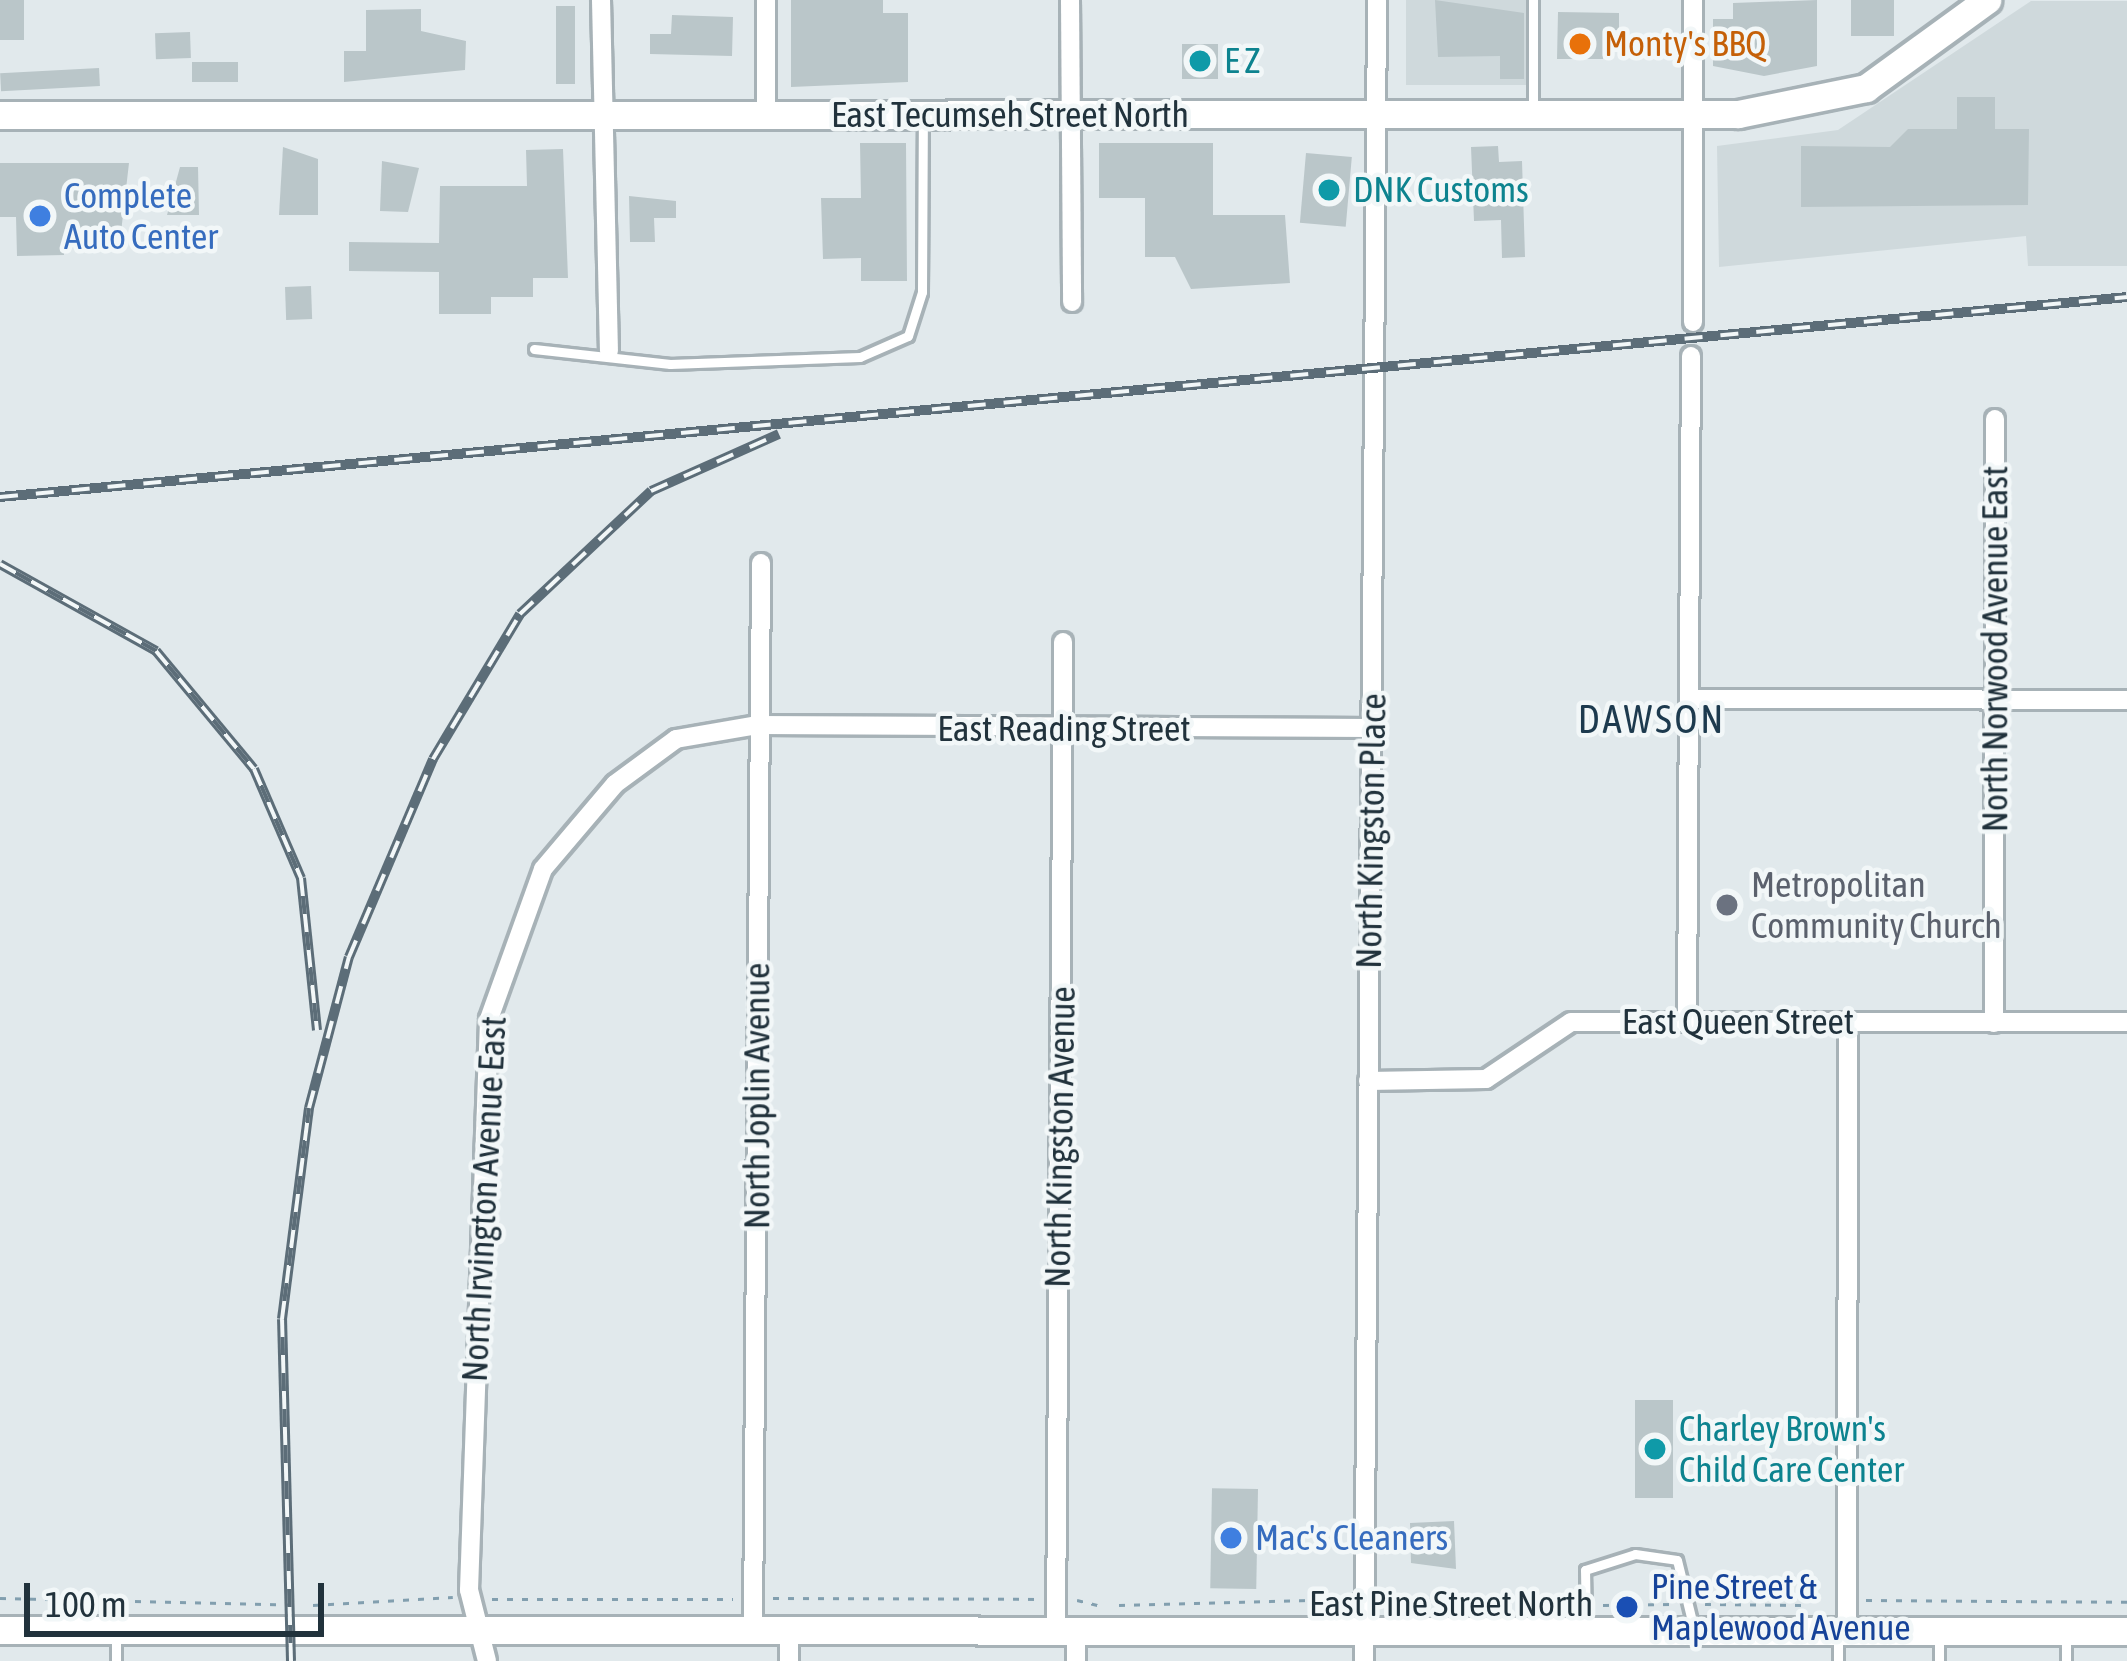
<!DOCTYPE html>
<html>
<head>
<meta charset="utf-8">
<style>
  body { margin:0 }
  #map { position:relative; width:2127px; height:1661px; overflow:hidden; background:#e1e9ec; font-family:"Asap Condensed",sans-serif }
  div>[style] { position:absolute }
  .built>* { inset:0; background:#cfd9dc; transform-origin:0 0 }
  .building>* { inset:0; background:#bac6c9; transform-origin:0 0 }
  .path>* { height:3px; margin-top:-1.5px; transform-origin:0; background:repeating-linear-gradient(90deg,#829faf 0 6px,transparent 0 15px) }
  .roads { filter:drop-shadow(3px 0 #a7b2b7) drop-shadow(-3px 0 #a7b2b7) drop-shadow(0 3px #a7b2b7) drop-shadow(0 -3px #a7b2b7) }
  .lane>* { height:9px; margin:-4.5px; padding:0 4.5px; transform-origin:4.5px; border-radius:4.5px; background:#fff }
  .street>* { height:18px; margin:-9px; padding:0 9px; transform-origin:9px; border-radius:9px; background:#fff }
  .secondary>* { height:27px; margin:-13.5px; padding:0 13.5px; transform-origin:13.5px; border-radius:13.5px; background:#fff }
  .rail>* { height:10px; margin-top:-5px; transform-origin:0; background:repeating-linear-gradient(90deg,#f2f7f8 0 18px,#5c6d78 0 36px); box-sizing:border-box; border-block:3px solid #5c6d78 }
  .dots>* { width:33px; height:33px; translate:-50% -50%; box-sizing:border-box; border:6px solid #f2f7f8; border-radius:50% }
  span { translate:-50% -50%; white-space:nowrap; text-align:center; line-height:1.15; -webkit-text-stroke:9px #f2f7f8; paint-order:stroke }
  .food-label { font-size:36px; color:#c56008 }
  .left { translate:0 -50%; text-align:left }
  .culture-label { font-size:36px; color:#0d838f }
  .street-label { font-size:36px; color:#21323c }
  .shop-label { font-size:36px; color:#366cbe }
  .worship-label { font-size:36px; color:#5b616d }
  .transit-label { font-size:36px; color:#164399 }
  .neighbourhood-label { font-size:39px; color:#1d3a4e; letter-spacing:3px }
  .scale { position:absolute; left:24px; top:1583px; width:300px; height:54px; box-sizing:border-box; border:6px solid #21323c; border-top:0; padding-left:15px; font-size:36px; line-height:42px; white-space:nowrap; color:#21323c; -webkit-text-stroke:9px #f2f7f8; paint-order:stroke }
</style>
</head>
<body>
<div id="map">
  <div class="built">
    <div style="left:1406px;top:0;width:121px;height:85px"></div>
    <div style="clip-path:polygon(2031px 1px,2127px 1px,2127px 266px,2028px 266px,2026px 236px,1719px 267px,1717px 146px,1838px 130px)"></div>
  </div>
  <div class="building">
    <div style="left:0;top:0;width:24px;height:40px"></div>
    <div style="clip-path:polygon(791px 0,883px 0,883px 13px,908px 13px,908px 82px,791px 87px)"></div>
    <div style="clip-path:polygon(1435px 0,1524px 13px,1524px 79px,1500px 79px,1500px 56px,1438px 57px)"></div>
    <div style="clip-path:polygon(1817px 0,1817px 66px,1764px 76px,1713px 66px,1713px 19px,1733px 19px,1733px 3px)"></div>
    <div style="left:1851px;top:0;width:43px;height:36px"></div>
    <div style="left:556px;top:6px;width:19px;height:78px"></div>
    <div style="clip-path:polygon(421px 9px,421px 31px,466px 41px,465px 70px,344px 82px,344px 51px,366px 51px,366px 10px)"></div>
    <div style="clip-path:polygon(1558px 12px,1619px 13px,1619px 30px,1603px 30px,1603px 59px,1557px 59px)"></div>
    <div style="clip-path:polygon(672px 15px,733px 17px,732px 56px,650px 54px,650px 34px,671px 34px)"></div>
    <div style="left:190px;top:32px;width:26px;height:35px;rotate:88deg"></div>
    <div style="left:1182px;top:44px;width:36px;height:35px"></div>
    <div style="left:238px;top:62px;width:20px;height:46px;rotate:90deg"></div>
    <div style="left:99px;top:68px;width:18px;height:99px;rotate:87deg"></div>
    <div style="clip-path:polygon(1957px 97px,1995px 97px,1995px 129px,2029px 129px,2028px 205px,1801px 207px,1801px 146px,1890px 147px,1908px 129px,1957px 129px)"></div>
    <div style="clip-path:polygon(860px 143px,906px 143px,907px 281px,861px 281px,861px 258px,823px 259px,821px 198px,861px 198px)"></div>
    <div style="clip-path:polygon(1099px 143px,1213px 143px,1213px 215px,1285px 215px,1290px 283px,1191px 289px,1175px 257px,1145px 257px,1145px 198px,1099px 198px)"></div>
    <div style="clip-path:polygon(1498px 146px,1499px 162px,1522px 161px,1525px 257px,1502px 258px,1501px 220px,1474px 221px,1471px 147px)"></div>
    <div style="clip-path:polygon(283px 147px,318px 159px,318px 215px,279px 215px)"></div>
    <div style="clip-path:polygon(563px 149px,568px 278px,533px 278px,533px 297px,491px 297px,491px 314px,439px 314px,439px 272px,349px 271px,349px 242px,439px 243px,440px 186px,527px 186px,526px 150px)"></div>
    <div style="left:1306px;top:153px;width:46px;height:70px;rotate:5deg"></div>
    <div style="clip-path:polygon(382px 161px,419px 168px,408px 212px,380px 211px)"></div>
    <div style="clip-path:polygon(0 163px,129px 163px,120px 241px,64px 240px,64px 255px,17px 256px,16px 217px,0 217px)"></div>
    <div style="clip-path:polygon(180px 167px,198px 167px,199px 215px,167px 215px)"></div>
    <div style="clip-path:polygon(629px 196px,676px 201px,676px 218px,654px 218px,655px 242px,630px 242px)"></div>
    <div style="left:311px;top:286px;width:33px;height:26px;rotate:88deg"></div>
    <div style="left:1635px;top:1400px;width:38px;height:98px"></div>
    <div style="left:1258px;top:1489px;width:100px;height:46px;rotate:91deg"></div>
    <div style="clip-path:polygon(1454px 1521px,1456px 1569px,1411px 1563px,1410px 1523px)"></div>
  </div>
  <div class="path">
    <div style="left:0;top:1598px;width:298px;rotate:1.3deg"></div>
    <div style="left:773px;top:1598px;width:265px;rotate:0.2deg"></div>
    <div style="left:1382px;top:1598px;width:188px;rotate:2.1deg"></div>
    <div style="left:492px;top:1599px;width:241px"></div>
    <div style="left:1077px;top:1600px;width:21px;rotate:14deg"></div>
    <div style="left:1866px;top:1600px;width:261px;rotate:0.4deg"></div>
    <div style="left:1705px;top:1604px;width:99px;rotate:0.6deg"></div>
    <div style="left:313px;top:1605px;width:140px;rotate:-3.3deg"></div>
    <div style="left:1119px;top:1605px;width:223px;rotate:-1.5deg"></div>
    <div style="left:1603px;top:1605px;width:69px;rotate:-0.8deg"></div>
  </div>
  <div class="roads">
    <div class="lane">
      <div style="left:1533px;top:109px;width:109px;rotate:-90deg"></div>
      <div style="left:534px;top:349px;width:137px;rotate:6.3deg"></div>
      <div style="left:670px;top:364px;width:190px;rotate:-2.1deg"></div>
      <div style="left:860px;top:357px;width:52px;rotate:-23.6deg"></div>
      <div style="left:908px;top:336px;width:46px;rotate:-72.3deg"></div>
      <div style="left:922px;top:292px;width:171px;rotate:-89.7deg"></div>
      <div style="left:1586px;top:1626px;width:56px;rotate:-91deg"></div>
      <div style="left:1585px;top:1570px;width:52px;rotate:-17.7deg"></div>
      <div style="left:1635px;top:1554px;width:42px;rotate:8.1deg"></div>
      <div style="left:1677px;top:1560px;width:71px;rotate:76.2deg"></div>
      <div style="left:116px;top:1636px;width:25px;rotate:90deg"></div>
      <div style="left:2066px;top:1637px;width:24px;rotate:90deg"></div>
      <div style="left:1838px;top:1661px;width:25px;rotate:-90deg"></div>
      <div style="left:1939px;top:1661px;width:25px;rotate:-90deg"></div>
    </div>
    <div class="street">
      <div style="left:601px;top:0;width:351px;rotate:88.7deg"></div>
      <div style="left:766px;top:0;width:117px;rotate:90deg"></div>
      <div style="left:1070px;top:0;width:302px;rotate:89.6deg"></div>
      <div style="left:1693px;top:0;width:322px;rotate:90deg"></div>
      <div style="left:1692px;top:699px;width:435px;rotate:0.1deg"></div>
      <div style="left:1687px;top:1021px;width:665px;rotate:-89.66deg"></div>
      <div style="left:1994px;top:1023px;width:604px;rotate:-89.91deg"></div>
      <div style="left:1368px;top:1081px;width:118px;rotate:-1deg"></div>
      <div style="left:1486px;top:1079px;width:102px;rotate:-33.8deg"></div>
      <div style="left:1571px;top:1022px;width:556px"></div>
      <div style="left:753px;top:1630px;width:1067px;rotate:-89.57deg"></div>
      <div style="left:789px;top:1630px;width:31px;rotate:90deg"></div>
      <div style="left:1056px;top:1631px;width:989px;rotate:-89.59deg"></div>
      <div style="left:1847px;top:1631px;width:609px;rotate:-89.91deg"></div>
      <div style="left:487px;top:1661px;width:73px;rotate:-104.2deg"></div>
      <div style="left:469px;top:1590px;width:571px;rotate:-87.99deg"></div>
      <div style="left:489px;top:1019px;width:159px;rotate:-70.2deg"></div>
      <div style="left:543px;top:869px;width:111px;rotate:-49.7deg"></div>
      <div style="left:615px;top:784px;width:76px;rotate:-36.4deg"></div>
      <div style="left:676px;top:739px;width:82px;rotate:-9.8deg"></div>
      <div style="left:757px;top:725px;width:615px;rotate:0.28deg"></div>
      <div style="left:1076px;top:1661px;width:30px;rotate:-90deg"></div>
      <div style="left:1364px;top:1661px;width:1661px;rotate:-89.55deg"></div>
    </div>
    <div class="secondary">
      <div style="left:0;top:115px;width:1738px;rotate:-0.03deg"></div>
      <div style="left:1738px;top:114px;width:131px;rotate:-11.5deg"></div>
      <div style="left:1866px;top:88px;width:150px;rotate:-36deg"></div>
      <div style="left:0;top:1630px;width:2127px;rotate:0.03deg"></div>
    </div>
  </div>
  <div class="rail">
    <div style="left:0;top:497px;width:2136px;rotate:-5.37deg"></div>
    <div style="left:0;top:564px;width:179px;rotate:29.1deg"></div>
    <div style="left:156px;top:651px;width:153px;rotate:50.3deg"></div>
    <div style="left:254px;top:769px;width:119px;rotate:66.7deg"></div>
    <div style="left:301px;top:878px;width:153px;rotate:84deg"></div>
    <div style="left:291px;top:1661px;width:342px;rotate:-91.5deg"></div>
    <div style="left:282px;top:1319px;width:213px;rotate:-82.7deg"></div>
    <div style="left:309px;top:1108px;width:156px;rotate:-75.2deg"></div>
    <div style="left:349px;top:957px;width:215px;rotate:-67deg"></div>
    <div style="left:433px;top:759px;width:169px;rotate:-59deg"></div>
    <div style="left:520px;top:614px;width:180px;rotate:-43.2deg"></div>
    <div style="left:651px;top:491px;width:140px;rotate:-24deg"></div>
  </div>
  <div class="dots">
    <div style="left:1580px;top:44px;background:#e8710a"></div>
    <div style="left:1200px;top:61px;background:#0f9aa8"></div>
    <div style="left:1329px;top:190px;background:#0f9aa8"></div>
    <div style="left:40px;top:216px;background:#3f7fe0"></div>
    <div style="left:1727px;top:905px;background:#6b7280"></div>
    <div style="left:1655px;top:1449px;background:#0f9aa8"></div>
    <div style="left:1231px;top:1538px;background:#3f7fe0"></div>
    <div style="left:1627px;top:1607px;background:#1a4fb4"></div>
  </div>
  <div class="food-label">
    <span class="left" style="left:1604px;top:44px">Monty's BBQ</span>
  </div>
  <div class="culture-label">
    <span class="left" style="left:1224px;top:61px">E Z</span>
    <span class="left" style="left:1353px;top:190px">DNK Customs</span>
    <span class="left" style="left:1679px;top:1449px">Charley Brown's<br>Child Care Center</span>
  </div>
  <div class="street-label">
    <span style="left:1010px;top:115px">East Tecumseh Street North</span>
    <span style="left:1995px;top:649px;rotate:-90deg">North Norwood Avenue East</span>
    <span style="left:1064px;top:729px">East Reading Street</span>
    <span style="left:1371px;top:831px;rotate:-89deg">North Kingston Place</span>
    <span style="left:1738px;top:1022px">East Queen Street</span>
    <span style="left:757px;top:1096px;rotate:-90deg">North Joplin Avenue</span>
    <span style="left:1060px;top:1137px;rotate:-89deg">North Kingston Avenue</span>
    <span style="left:484px;top:1199px;rotate:-87deg">North Irvington Avenue East</span>
    <span style="left:1451px;top:1604px">East Pine Street North</span>
  </div>
  <div class="shop-label">
    <span class="left" style="left:64px;top:216px">Complete<br>Auto Center</span>
    <span class="left" style="left:1255px;top:1538px">Mac's Cleaners</span>
  </div>
  <div class="worship-label">
    <span class="left" style="left:1751px;top:905px">Metropolitan<br>Community Church</span>
  </div>
  <div class="transit-label">
    <span class="left" style="left:1651px;top:1607px">Pine Street &amp;<br>Maplewood Avenue</span>
  </div>
  <div class="neighbourhood-label">
    <span style="left:1652px;top:719px">DAWSON</span>
  </div>
  <div class="scale">100 m</div>
</div>
</body>
</html>
